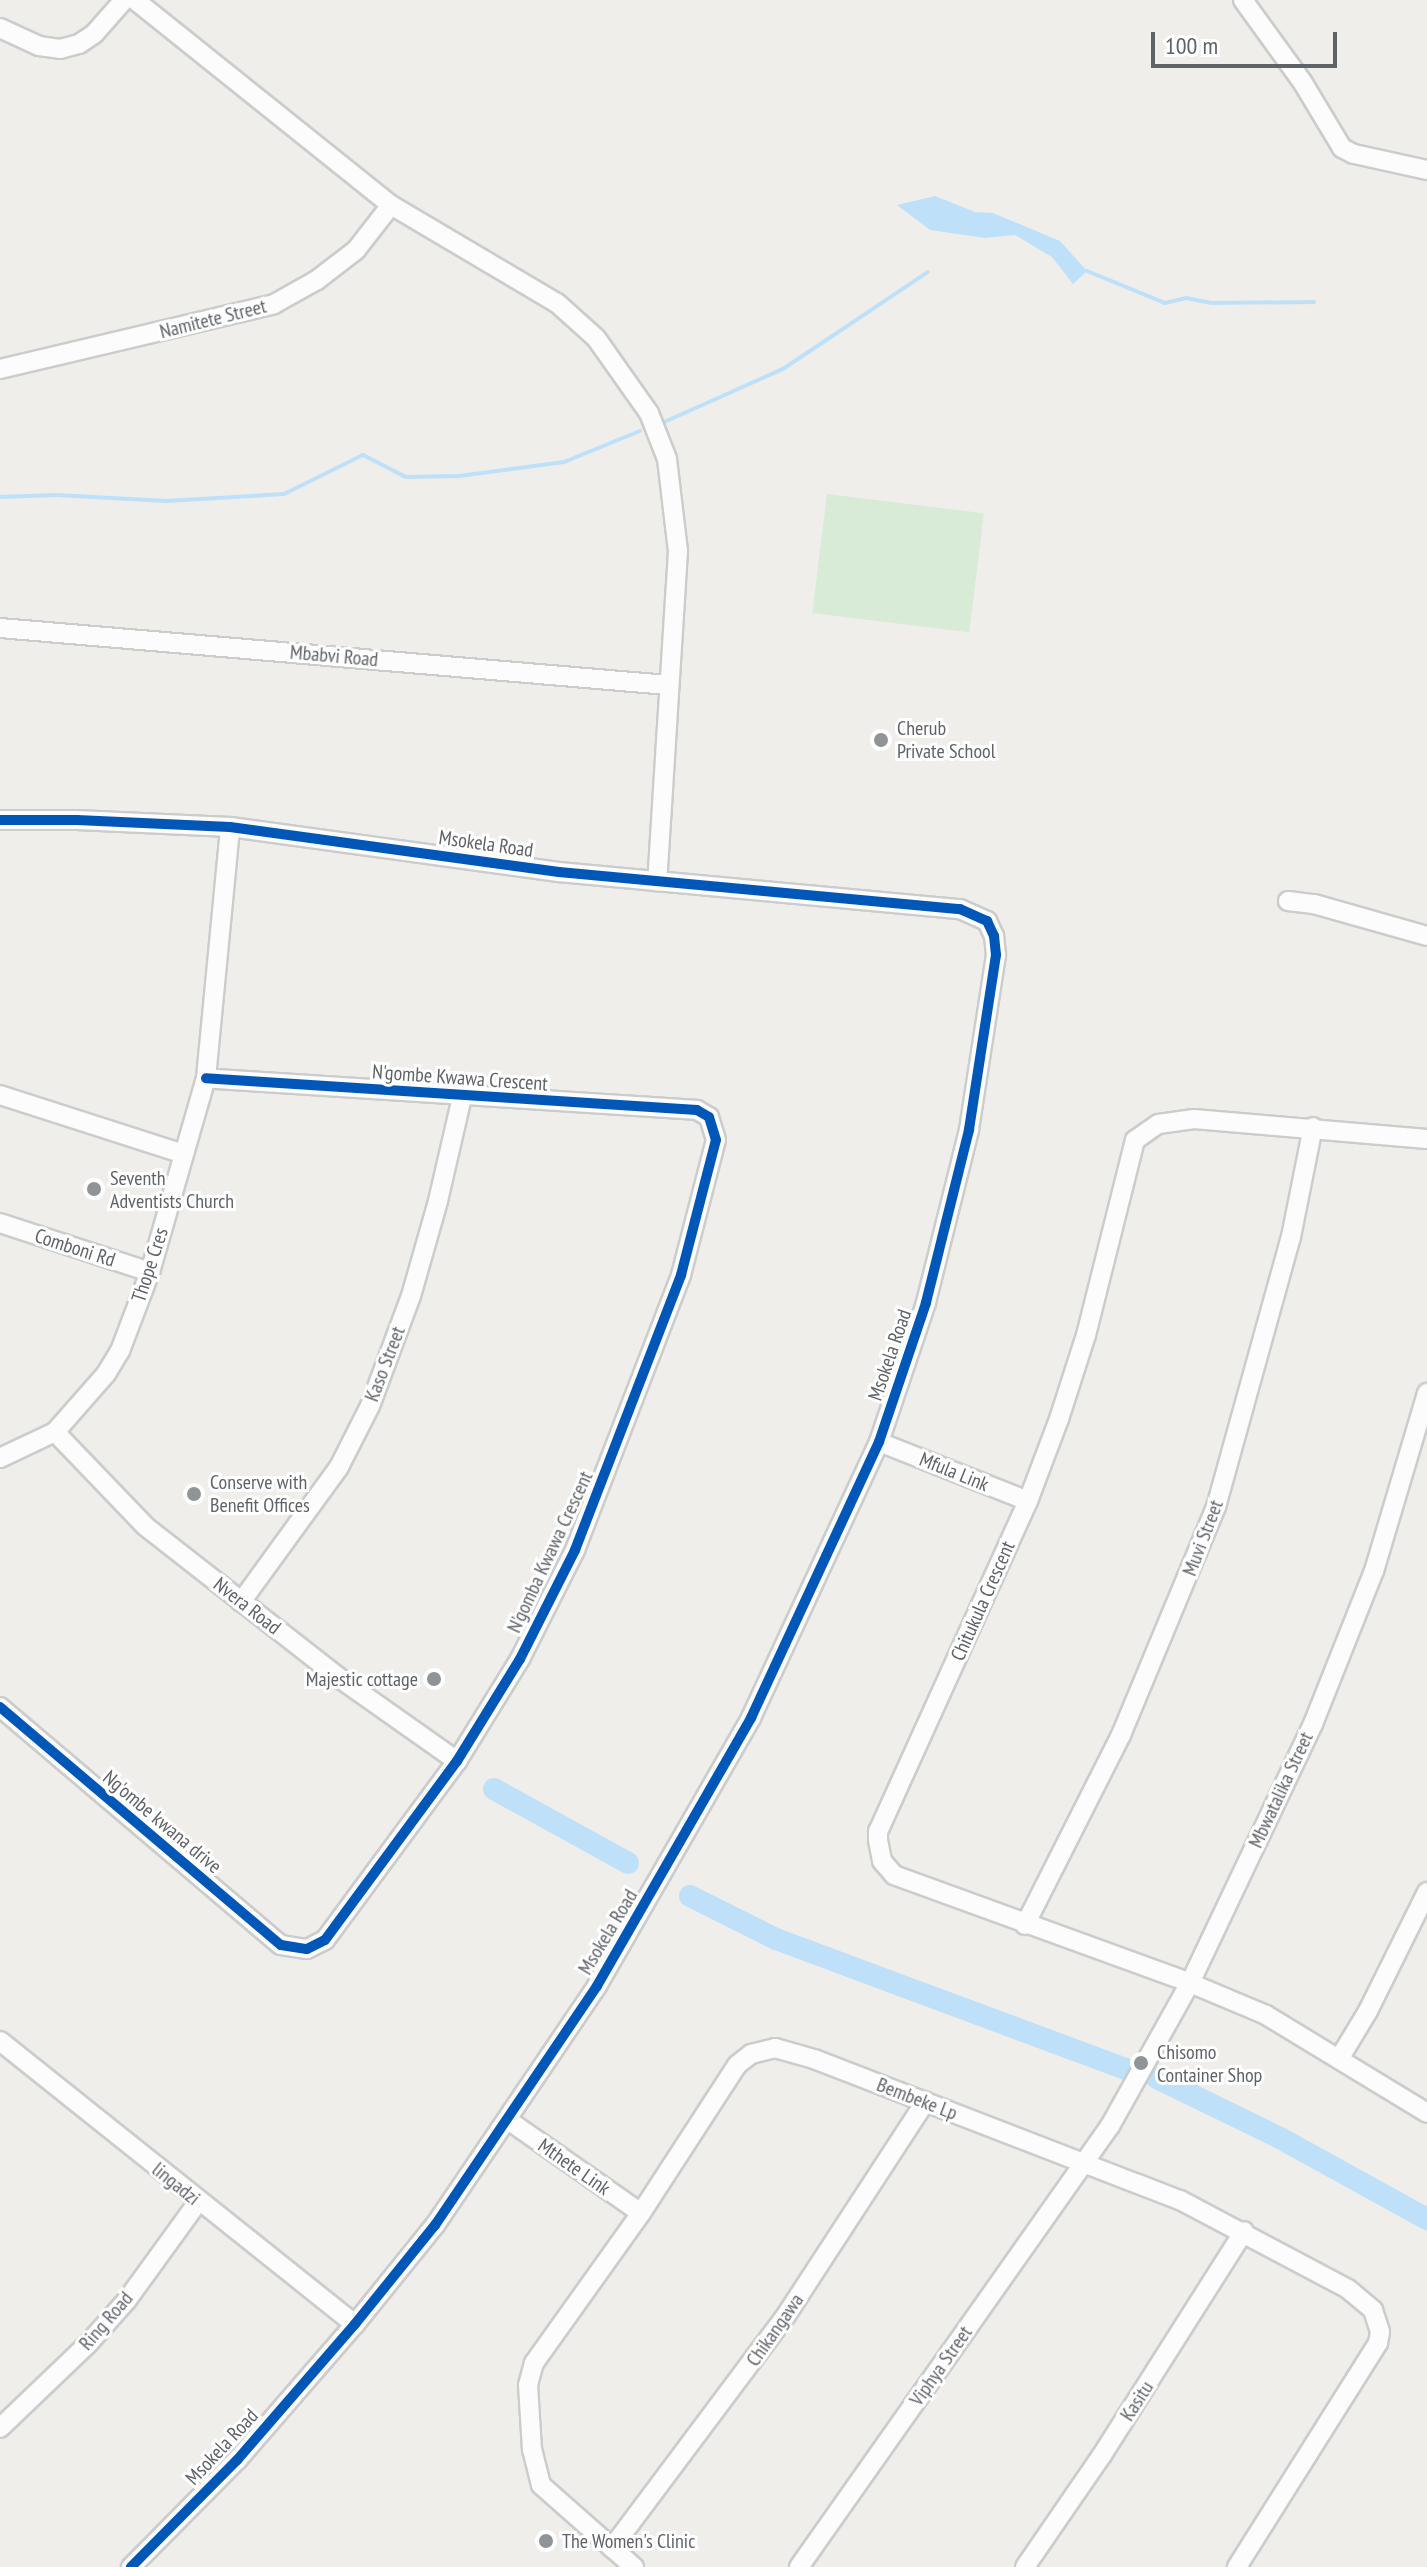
<!DOCTYPE html>
<html>
<head>
<meta charset="utf-8">
<style>
  body { margin:0 }
  #map { position:relative; width:1427px; height:2567px; overflow:hidden; background:#efeeea; font-family:"PT Sans Narrow",sans-serif }
  div>[style] { position:absolute }
  .green>* { inset:0; background:#d8ebd6; transform-origin:0 0 }
  .water>* { inset:0; background:#bfe0f9 }
  .stream>* { height:4px; margin:-2px; padding:0 2px; transform-origin:2px; border-radius:2px; background:#bfe0f9 }
  .river>* { height:22px; margin:-11px; padding:0 11px; transform-origin:11px; border-radius:11px; background:#bfe0f9 }
  .roads { filter:drop-shadow(2px 0 #cbcccc) drop-shadow(-2px 0 #cbcccc) drop-shadow(0 2px #cbcccc) drop-shadow(0 -2px #cbcccc) }
  .minor>* { height:18px; margin:-9px; padding:0 9px; transform-origin:9px; border-radius:9px; background:#fdfcfc }
  .cycleway>* { height:10px; margin:-5px; padding:0 5px; transform-origin:5px; border-radius:5px; background:#0057b8 }
  .dots>* { width:22px; height:22px; translate:-50% -50%; box-sizing:border-box; border:4px solid #fff; border-radius:50% }
  span { translate:-50% -50%; white-space:nowrap; text-align:center; line-height:1.15; -webkit-text-stroke:6px #fff; paint-order:stroke }
  .street-label { font-size:20px; color:#5f6368 }
  .poi-label { font-size:20px; color:#5f6368 }
  .left { translate:0 -50%; text-align:left }
  .right { translate:-100% -50%; text-align:right }
  .scale { position:absolute; left:1151px; top:32px; width:186px; height:36px; box-sizing:border-box; border:4px solid #5f6368; border-top:0; padding-left:10px; font-size:24px; line-height:28px; white-space:nowrap; color:#5f6368; -webkit-text-stroke:6px #fff; paint-order:stroke }
</style>
</head>
<body>
<div id="map">
  <div class="green">
    <div style="left:827px;top:494px;width:158px;height:120px;rotate:7deg"></div>
  </div>
  <div class="water">
    <div style="clip-path:polygon(935px 196px,975px 212px,993px 213px,1060px 241px,1087px 271px,1073px 284px,1052px 257px,1015px 235px,985px 238px,930px 230px,897px 205px)"></div>
  </div>
  <div class="stream">
    <div style="left:1087px;top:271px;width:84px;rotate:22.3deg"></div>
    <div style="left:1165px;top:303px;width:22px;rotate:-13deg"></div>
    <div style="left:1186px;top:298px;width:26px;rotate:11deg"></div>
    <div style="left:1212px;top:303px;width:102px;rotate:-0.6deg"></div>
    <div style="left:662px;top:423px;width:133px;rotate:-24.1deg"></div>
    <div style="left:783px;top:369px;width:174px;rotate:-33.8deg"></div>
    <div style="left:0;top:497px;width:56px;rotate:-2deg"></div>
    <div style="left:56px;top:495px;width:110px;rotate:3.1deg"></div>
    <div style="left:166px;top:501px;width:118px;rotate:-3.4deg"></div>
    <div style="left:284px;top:494px;width:88px;rotate:-26.3deg"></div>
    <div style="left:363px;top:455px;width:48px;rotate:27.1deg"></div>
    <div style="left:406px;top:477px;width:53px;rotate:-1.1deg"></div>
    <div style="left:459px;top:476px;width:106px;rotate:-7.6deg"></div>
    <div style="left:564px;top:462px;width:82px;rotate:-22.2deg"></div>
  </div>
  <div class="river">
    <div style="left:494px;top:1789px;width:153px;rotate:28.9deg"></div>
    <div style="left:690px;top:1896px;width:96px;rotate:26.6deg"></div>
    <div style="left:776px;top:1939px;width:376px;rotate:20.4deg"></div>
    <div style="left:1157px;top:2078px;width:137px;rotate:26deg"></div>
    <div style="left:1280px;top:2138px;width:168px;rotate:28.9deg"></div>
  </div>
  <div class="roads">
    <div class="minor">
      <div style="left:135px;top:0;width:328px;rotate:38.7deg"></div>
      <div style="left:391px;top:205px;width:193px;rotate:30.6deg"></div>
      <div style="left:557px;top:303px;width:52px;rotate:41.9deg"></div>
      <div style="left:596px;top:338px;width:92px;rotate:54.8deg"></div>
      <div style="left:649px;top:413px;width:49px;rotate:68.6deg"></div>
      <div style="left:667px;top:459px;width:93px;rotate:83.2deg"></div>
      <div style="left:678px;top:551px;width:331px;rotate:93.6deg"></div>
      <div style="left:1243px;top:0;width:102px;rotate:54.1deg"></div>
      <div style="left:1303px;top:83px;width:76px;rotate:59deg"></div>
      <div style="left:1342px;top:148px;width:13px;rotate:27deg"></div>
      <div style="left:1354px;top:154px;width:75px;rotate:12.4deg"></div>
      <div style="left:0;top:28px;width:43px;rotate:24.8deg"></div>
      <div style="left:39px;top:46px;width:21px;rotate:8deg"></div>
      <div style="left:60px;top:49px;width:20px;rotate:-15deg"></div>
      <div style="left:79px;top:44px;width:18px;rotate:-34deg"></div>
      <div style="left:94px;top:34px;width:45px;rotate:-48.6deg"></div>
      <div style="left:0;top:369px;width:282px;rotate:-13.3deg"></div>
      <div style="left:274px;top:304px;width:49px;rotate:-29.2deg"></div>
      <div style="left:317px;top:280px;width:49px;rotate:-37.6deg"></div>
      <div style="left:356px;top:250px;width:57px;rotate:-52.1deg"></div>
      <div style="left:0;top:628px;width:670px;rotate:4.88deg"></div>
      <div style="left:0;top:820px;width:77px"></div>
      <div style="left:77px;top:820px;width:153px;rotate:2.6deg"></div>
      <div style="left:230px;top:827px;width:332px;rotate:7.8deg"></div>
      <div style="left:559px;top:872px;width:403px;rotate:5.3deg"></div>
      <div style="left:960px;top:909px;width:30px;rotate:24deg"></div>
      <div style="left:987px;top:921px;width:17px;rotate:65deg"></div>
      <div style="left:994px;top:936px;width:19px;rotate:84deg"></div>
      <div style="left:996px;top:955px;width:177px;rotate:98.8deg"></div>
      <div style="left:969px;top:1130px;width:178px;rotate:104deg"></div>
      <div style="left:926px;top:1303px;width:147px;rotate:108.7deg"></div>
      <div style="left:879px;top:1442px;width:304px;rotate:114.9deg"></div>
      <div style="left:751px;top:1718px;width:309px;rotate:119.9deg"></div>
      <div style="left:597px;top:1986px;width:289px;rotate:124.1deg"></div>
      <div style="left:435px;top:2225px;width:127px;rotate:128.9deg"></div>
      <div style="left:355px;top:2324px;width:180px;rotate:130.9deg"></div>
      <div style="left:237px;top:2460px;width:151px;rotate:134.7deg"></div>
      <div style="left:1288px;top:901px;width:26px;rotate:7deg"></div>
      <div style="left:1314px;top:904px;width:117px;rotate:15.8deg"></div>
      <div style="left:0;top:1095px;width:193px;rotate:17.8deg"></div>
      <div style="left:1427px;top:1139px;width:234px;rotate:-175.1deg"></div>
      <div style="left:1194px;top:1119px;width:36px;rotate:172deg"></div>
      <div style="left:1158px;top:1124px;width:28px;rotate:145deg"></div>
      <div style="left:1135px;top:1140px;width:201px;rotate:104.1deg"></div>
      <div style="left:1086px;top:1335px;width:88px;rotate:107.8deg"></div>
      <div style="left:1059px;top:1419px;width:88px;rotate:110.7deg"></div>
      <div style="left:1028px;top:1501px;width:362px;rotate:114.4deg"></div>
      <div style="left:878px;top:1831px;width:9px;rotate:90deg"></div>
      <div style="left:878px;top:1840px;width:21px;rotate:79deg"></div>
      <div style="left:882px;top:1861px;width:18px;rotate:49deg"></div>
      <div style="left:894px;top:1875px;width:315px;rotate:20deg"></div>
      <div style="left:1190px;top:1983px;width:82px;rotate:22.8deg"></div>
      <div style="left:1266px;top:2015px;width:188px;rotate:31.3deg"></div>
      <div style="left:0;top:1223px;width:158px;rotate:18.1deg"></div>
      <div style="left:55px;top:1432px;width:130px;rotate:46.2deg"></div>
      <div style="left:145px;top:1526px;width:245px;rotate:38deg"></div>
      <div style="left:338px;top:1677px;width:146px;rotate:35.2deg"></div>
      <div style="left:879px;top:1442px;width:160px;rotate:21.6deg"></div>
      <div style="left:0;top:1458px;width:61px;rotate:-25.3deg"></div>
      <div style="left:55px;top:1432px;width:77px;rotate:-48.7deg"></div>
      <div style="left:106px;top:1374px;width:27px;rotate:-59deg"></div>
      <div style="left:120px;top:1351px;width:85px;rotate:-69.2deg"></div>
      <div style="left:150px;top:1272px;width:202px;rotate:-73.9deg"></div>
      <div style="left:206px;top:1078px;width:252px;rotate:-84.5deg"></div>
      <div style="left:241px;top:1602px;width:167px;rotate:-54deg"></div>
      <div style="left:339px;top:1467px;width:68px;rotate:-63.1deg"></div>
      <div style="left:370px;top:1406px;width:117px;rotate:-69.6deg"></div>
      <div style="left:411px;top:1296px;width:99px;rotate:-74.1deg"></div>
      <div style="left:438px;top:1201px;width:107px;rotate:-77deg"></div>
      <div style="left:0;top:1707px;width:368px;rotate:40.3deg"></div>
      <div style="left:281px;top:1945px;width:26px;rotate:9deg"></div>
      <div style="left:307px;top:1949px;width:20px;rotate:-27deg"></div>
      <div style="left:325px;top:1940px;width:222px;rotate:-53.6deg"></div>
      <div style="left:457px;top:1761px;width:120px;rotate:-58.3deg"></div>
      <div style="left:520px;top:1659px;width:122px;rotate:-63.2deg"></div>
      <div style="left:575px;top:1550px;width:295px;rotate:-68.9deg"></div>
      <div style="left:681px;top:1275px;width:139px;rotate:-75.5deg"></div>
      <div style="left:716px;top:1140px;width:24px;rotate:-107deg"></div>
      <div style="left:709px;top:1117px;width:14px;rotate:-150deg"></div>
      <div style="left:697px;top:1110px;width:492px;rotate:-176.3deg"></div>
      <div style="left:1025px;top:1925px;width:213px;rotate:-63.2deg"></div>
      <div style="left:1121px;top:1735px;width:247px;rotate:-67.4deg"></div>
      <div style="left:1216px;top:1507px;width:280px;rotate:-74.5deg"></div>
      <div style="left:1291px;top:1237px;width:112px;rotate:-78.7deg"></div>
      <div style="left:0;top:2041px;width:454px;rotate:38.6deg"></div>
      <div style="left:1339px;top:2059px;width:56px;rotate:-58.9deg"></div>
      <div style="left:1368px;top:2011px;width:133px;rotate:-63.6deg"></div>
      <div style="left:508px;top:2120px;width:162px;rotate:35deg"></div>
      <div style="left:0;top:2428px;width:120px;rotate:-43.7deg"></div>
      <div style="left:87px;top:2345px;width:60px;rotate:-48.4deg"></div>
      <div style="left:127px;top:2300px;width:121px;rotate:-54.1deg"></div>
      <div style="left:612px;top:2548px;width:289px;rotate:-53.2deg"></div>
      <div style="left:785px;top:2317px;width:257px;rotate:-56.9deg"></div>
      <div style="left:634px;top:2567px;width:124px;rotate:-138.6deg"></div>
      <div style="left:541px;top:2485px;width:36px;rotate:-104deg"></div>
      <div style="left:532px;top:2450px;width:65px;rotate:-93.5deg"></div>
      <div style="left:528px;top:2385px;width:23px;rotate:-75deg"></div>
      <div style="left:534px;top:2363px;width:184px;rotate:-54.5deg"></div>
      <div style="left:641px;top:2213px;width:176px;rotate:-57deg"></div>
      <div style="left:737px;top:2065px;width:18px;rotate:-38deg"></div>
      <div style="left:751px;top:2054px;width:25px;rotate:-14deg"></div>
      <div style="left:775px;top:2048px;width:41px;rotate:15.8deg"></div>
      <div style="left:814px;top:2059px;width:392px;rotate:21.1deg"></div>
      <div style="left:1180px;top:2200px;width:190px;rotate:27.9deg"></div>
      <div style="left:1348px;top:2289px;width:33px;rotate:40deg"></div>
      <div style="left:1373px;top:2310px;width:23px;rotate:72deg"></div>
      <div style="left:1380px;top:2332px;width:11px;rotate:100deg"></div>
      <div style="left:1378px;top:2343px;width:265px;rotate:122.2deg"></div>
      <div style="left:799px;top:2567px;width:540px;rotate:-54.81deg"></div>
      <div style="left:1110px;top:2126px;width:164px;rotate:-60.8deg"></div>
      <div style="left:1190px;top:1983px;width:287px;rotate:-64.6deg"></div>
      <div style="left:1313px;top:1724px;width:165px;rotate:-68.3deg"></div>
      <div style="left:1374px;top:1571px;width:186px;rotate:-73.4deg"></div>
      <div style="left:1025px;top:2567px;width:136px;rotate:-55.5deg"></div>
      <div style="left:1102px;top:2455px;width:265px;rotate:-57.6deg"></div>
    </div>
  </div>
  <div class="cycleway">
    <div style="left:0;top:820px;width:77px"></div>
    <div style="left:77px;top:820px;width:153px;rotate:2.6deg"></div>
    <div style="left:230px;top:827px;width:332px;rotate:7.8deg"></div>
    <div style="left:559px;top:872px;width:403px;rotate:5.3deg"></div>
    <div style="left:960px;top:909px;width:30px;rotate:24deg"></div>
    <div style="left:987px;top:921px;width:17px;rotate:65deg"></div>
    <div style="left:994px;top:936px;width:19px;rotate:84deg"></div>
    <div style="left:996px;top:955px;width:177px;rotate:98.8deg"></div>
    <div style="left:969px;top:1130px;width:178px;rotate:104deg"></div>
    <div style="left:926px;top:1303px;width:147px;rotate:108.7deg"></div>
    <div style="left:879px;top:1442px;width:304px;rotate:114.9deg"></div>
    <div style="left:751px;top:1718px;width:309px;rotate:119.9deg"></div>
    <div style="left:597px;top:1986px;width:289px;rotate:124.1deg"></div>
    <div style="left:435px;top:2225px;width:127px;rotate:128.9deg"></div>
    <div style="left:355px;top:2324px;width:180px;rotate:130.9deg"></div>
    <div style="left:237px;top:2460px;width:151px;rotate:134.7deg"></div>
    <div style="left:0;top:1707px;width:368px;rotate:40.3deg"></div>
    <div style="left:281px;top:1945px;width:26px;rotate:9deg"></div>
    <div style="left:307px;top:1949px;width:20px;rotate:-27deg"></div>
    <div style="left:325px;top:1940px;width:222px;rotate:-53.6deg"></div>
    <div style="left:457px;top:1761px;width:120px;rotate:-58.3deg"></div>
    <div style="left:520px;top:1659px;width:122px;rotate:-63.2deg"></div>
    <div style="left:575px;top:1550px;width:295px;rotate:-68.9deg"></div>
    <div style="left:681px;top:1275px;width:139px;rotate:-75.5deg"></div>
    <div style="left:716px;top:1140px;width:24px;rotate:-107deg"></div>
    <div style="left:709px;top:1117px;width:14px;rotate:-150deg"></div>
    <div style="left:697px;top:1110px;width:492px;rotate:-176.3deg"></div>
  </div>
  <div class="dots">
    <div style="left:881px;top:740px;background:#919496"></div>
    <div style="left:94px;top:1189px;background:#919496"></div>
    <div style="left:194px;top:1494px;background:#919496"></div>
    <div style="left:434px;top:1679px;background:#919496"></div>
    <div style="left:1141px;top:2063px;background:#919496"></div>
    <div style="left:546px;top:2541px;background:#919496"></div>
  </div>
  <div class="street-label">
    <span style="left:213px;top:319px;rotate:-14deg">Namitete Street</span>
    <span style="left:334px;top:656px;rotate:5deg">Mbabvi Road</span>
    <span style="left:486px;top:844px;rotate:8deg">Msokela Road</span>
    <span style="left:460px;top:1078px;rotate:4deg">N'gombe Kwawa Crescent</span>
    <span style="left:75px;top:1248px;rotate:18deg">Comboni Rd</span>
    <span style="left:150px;top:1265px;rotate:-72deg">Thope Cres</span>
    <span style="left:890px;top:1355px;rotate:-71deg">Msokela Road</span>
    <span style="left:385px;top:1364px;rotate:-69deg">Kaso Street</span>
    <span style="left:954px;top:1472px;rotate:22deg">Mfula Link</span>
    <span style="left:1203px;top:1538px;rotate:-69deg">Muvi Street</span>
    <span style="left:550px;top:1552px;rotate:-65deg">N'gomba Kwawa Crescent</span>
    <span style="left:983px;top:1601px;rotate:-66deg">Chitukula Crescent</span>
    <span style="left:247px;top:1606px;rotate:38deg">Nvera Road</span>
    <span style="left:1281px;top:1790px;rotate:-65deg">Mbwatalika Street</span>
    <span style="left:162px;top:1822px;rotate:40deg">Ng'ombe kwana drive</span>
    <span style="left:608px;top:1932px;rotate:-59deg">Msokela Road</span>
    <span style="left:917px;top:2099px;rotate:21deg">Bembeke Lp</span>
    <span style="left:574px;top:2167px;rotate:35deg">Mthete Link</span>
    <span style="left:176px;top:2184px;rotate:39deg">lingadzi</span>
    <span style="left:106px;top:2321px;rotate:-49deg">Ring Road</span>
    <span style="left:775px;top:2330px;rotate:-55deg">Chikangawa</span>
    <span style="left:941px;top:2366px;rotate:-55deg">Viphya Street</span>
    <span style="left:1137px;top:2401px;rotate:-57deg">Kasitu</span>
    <span style="left:222px;top:2447px;rotate:-47deg">Msokela Road</span>
  </div>
  <div class="poi-label">
    <span class="left" style="left:897px;top:740px">Cherub<br>Private School</span>
    <span class="left" style="left:110px;top:1190px">Seventh<br>Adventists Church</span>
    <span class="left" style="left:210px;top:1494px">Conserve with<br>Benefit Offices</span>
    <span class="right" style="left:418px;top:1679px">Majestic cottage</span>
    <span class="left" style="left:1157px;top:2064px">Chisomo<br>Container Shop</span>
    <span class="left" style="left:562px;top:2541px">The Women's Clinic</span>
  </div>
  <div class="scale">100 m</div>
</div>
</body>
</html>
